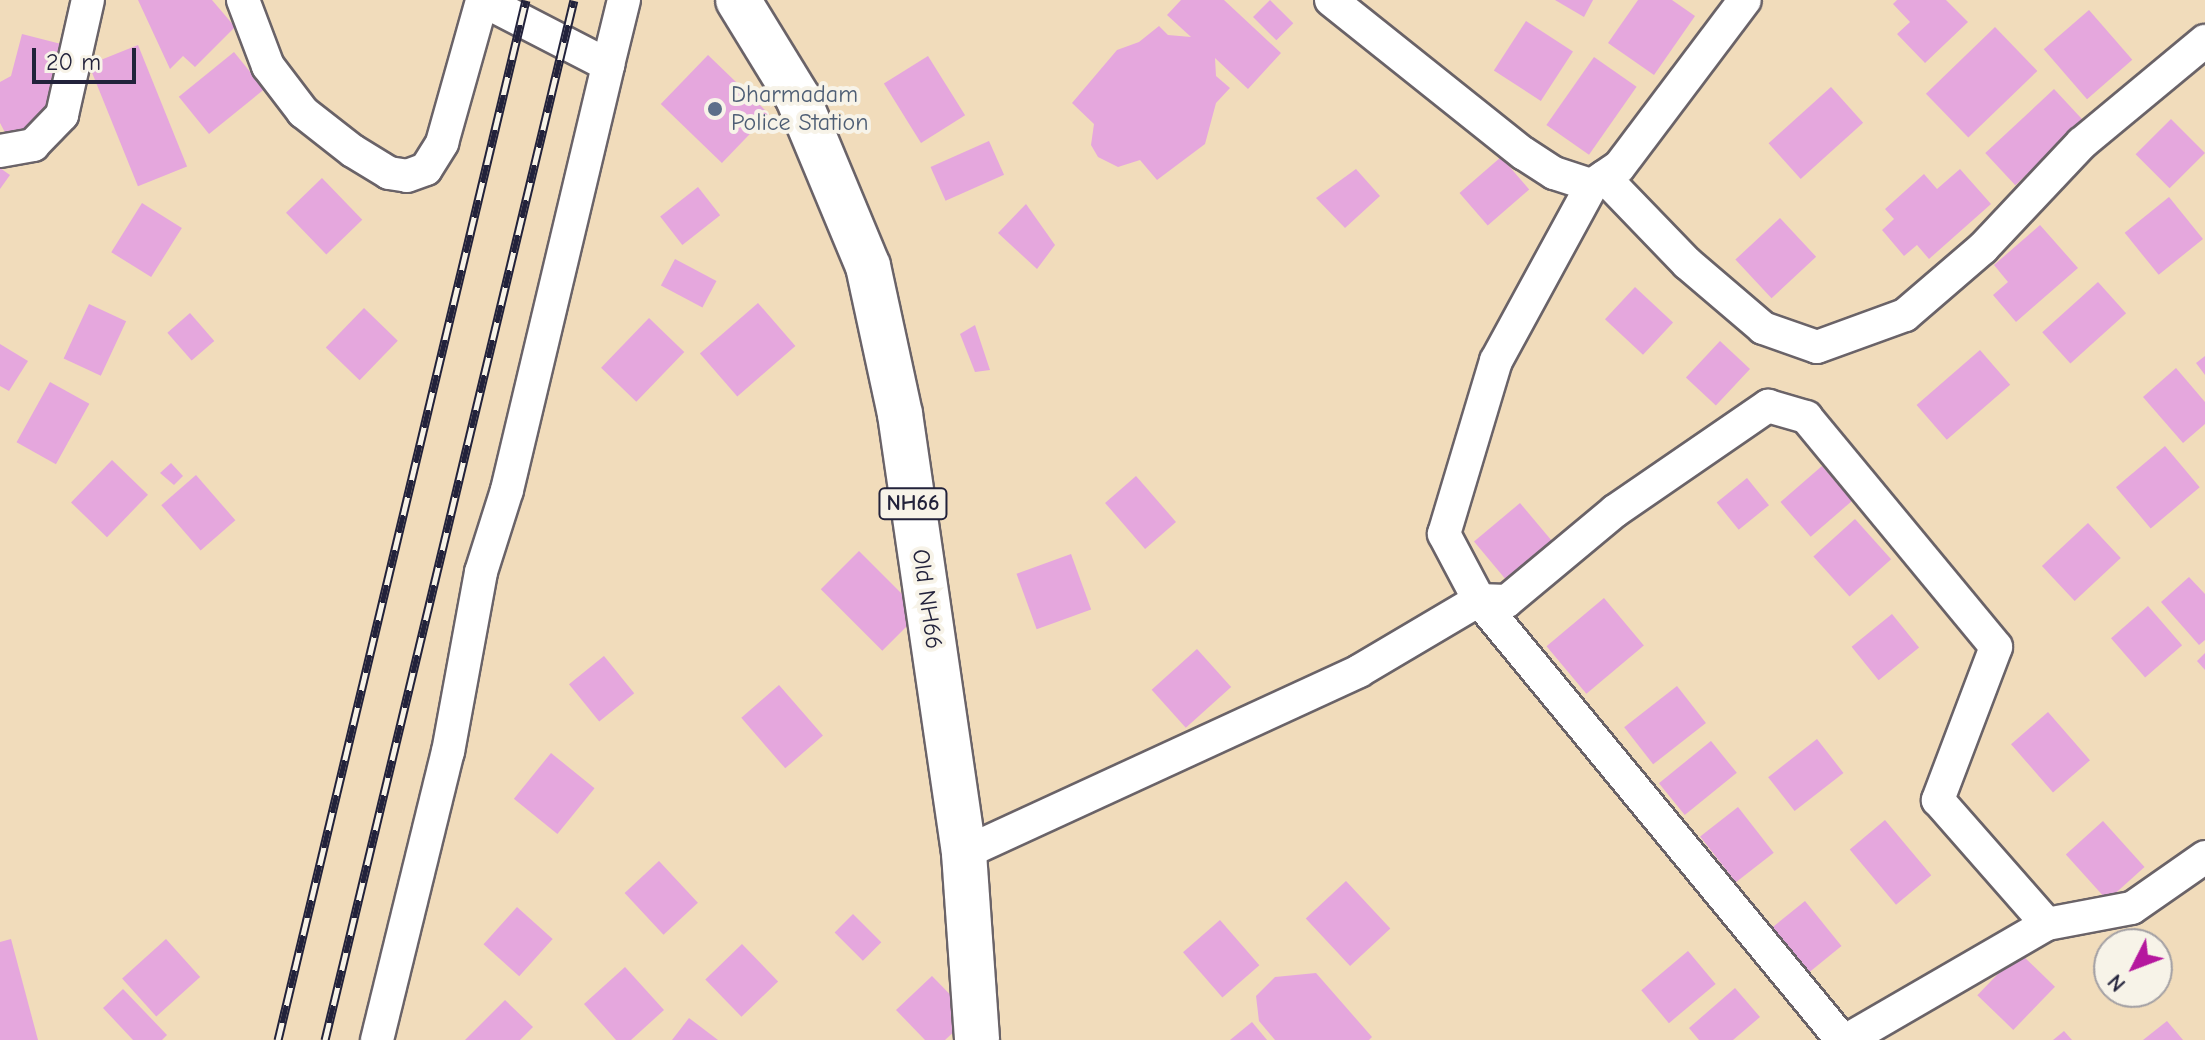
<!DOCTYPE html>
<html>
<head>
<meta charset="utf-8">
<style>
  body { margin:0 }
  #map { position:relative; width:2205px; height:1040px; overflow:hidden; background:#f1dcbb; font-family:"Comic Neue",sans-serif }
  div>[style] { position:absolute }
  .building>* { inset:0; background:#e5a7dd; transform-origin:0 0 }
  .roads { filter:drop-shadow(2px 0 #6a6368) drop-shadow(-2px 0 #6a6368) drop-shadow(0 2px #6a6368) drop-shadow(0 -2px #6a6368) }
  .minor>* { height:32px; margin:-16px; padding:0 16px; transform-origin:16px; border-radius:16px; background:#fff }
  .primary>* { height:44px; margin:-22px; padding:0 22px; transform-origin:22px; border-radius:22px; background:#fff }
  .rail>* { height:9px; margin-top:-4.5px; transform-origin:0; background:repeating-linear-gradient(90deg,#f7f3e8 0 18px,#22223b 0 36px); box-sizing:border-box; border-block:2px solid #22223b }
  .dots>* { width:22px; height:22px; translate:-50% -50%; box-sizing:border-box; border:4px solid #f7f3e8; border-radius:50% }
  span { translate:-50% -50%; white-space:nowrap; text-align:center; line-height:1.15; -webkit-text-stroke:8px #f7f3e8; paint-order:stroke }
  .shield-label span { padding:2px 6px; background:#f7f3e8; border:2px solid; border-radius:6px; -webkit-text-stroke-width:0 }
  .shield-label { font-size:22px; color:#22223b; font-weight:700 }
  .service-label { font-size:24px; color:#4e5e75 }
  .left { translate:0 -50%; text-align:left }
  .street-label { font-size:24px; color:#22223b }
  .north { position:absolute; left:2093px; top:928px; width:80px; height:80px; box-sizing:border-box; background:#f7f3e8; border:2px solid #a29fa3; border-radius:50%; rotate:228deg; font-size:22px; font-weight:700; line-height:32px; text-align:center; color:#22223b }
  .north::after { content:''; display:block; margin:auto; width:28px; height:36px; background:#b5179e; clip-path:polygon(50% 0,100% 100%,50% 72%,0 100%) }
  .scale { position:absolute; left:32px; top:48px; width:104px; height:36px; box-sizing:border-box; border:4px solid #22223b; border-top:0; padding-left:10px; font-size:24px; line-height:28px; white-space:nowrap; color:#22223b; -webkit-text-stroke:6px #f7f3e8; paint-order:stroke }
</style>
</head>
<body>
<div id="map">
  <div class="building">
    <div style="clip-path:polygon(138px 0,212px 0,235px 27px,195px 67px,183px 56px,170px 69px)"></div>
    <div style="clip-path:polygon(1181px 0,1224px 0,1281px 53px,1248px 89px,1215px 58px,1216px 76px,1230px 88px,1216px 103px,1205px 144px,1157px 180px,1140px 160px,1118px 167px,1098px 157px,1091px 145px,1094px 124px,1072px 103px,1117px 50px,1139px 42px,1159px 26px,1168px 35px,1191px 37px,1167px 15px)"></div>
    <div style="left:1270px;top:0;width:33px;height:24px;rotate:45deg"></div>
    <div style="clip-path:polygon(1555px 0,1593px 0,1584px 17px)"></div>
    <div style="clip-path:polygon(1638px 0,1672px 0,1695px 16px,1654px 75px,1608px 43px)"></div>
    <div style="clip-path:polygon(1897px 0,1946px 0,1968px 22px,1925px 63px,1897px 34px,1910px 22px,1893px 4px)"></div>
    <div style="left:2089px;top:10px;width:66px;height:60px;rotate:49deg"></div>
    <div style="left:1526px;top:21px;width:56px;height:59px;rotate:33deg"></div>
    <div style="left:1995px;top:27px;width:61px;height:96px;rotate:46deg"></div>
    <div style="clip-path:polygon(22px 34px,65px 45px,45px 121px,8px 138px,0 123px,0 82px,11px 76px)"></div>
    <div style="left:138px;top:45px;width:131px;height:53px;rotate:68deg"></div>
    <div style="left:234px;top:52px;width:48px;height:71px;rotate:51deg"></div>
    <div style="left:708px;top:55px;width:85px;height:68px;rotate:44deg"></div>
    <div style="left:928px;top:56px;width:70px;height:52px;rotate:58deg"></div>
    <div style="left:1594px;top:57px;width:52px;height:83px;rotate:35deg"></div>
    <div style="left:1831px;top:87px;width:48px;height:84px;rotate:48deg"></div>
    <div style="left:2054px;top:89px;width:44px;height:94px;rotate:47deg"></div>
    <div style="left:2171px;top:119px;width:48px;height:50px;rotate:45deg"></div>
    <div style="left:989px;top:141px;width:37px;height:64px;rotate:66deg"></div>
    <div style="left:1501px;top:157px;width:43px;height:55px;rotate:49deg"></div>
    <div style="clip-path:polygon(0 168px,10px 175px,0 189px)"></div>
    <div style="clip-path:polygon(1356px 169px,1380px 196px,1345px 228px,1316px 198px)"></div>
    <div style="clip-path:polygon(1960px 169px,1991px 204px,1929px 259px,1917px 245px,1904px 256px,1882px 230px,1894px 219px,1885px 209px,1924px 174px,1937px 189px)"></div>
    <div style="left:322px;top:178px;width:58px;height:50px;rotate:46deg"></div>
    <div style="left:698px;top:187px;width:36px;height:48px;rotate:52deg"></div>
    <div style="left:2169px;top:197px;width:54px;height:57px;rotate:51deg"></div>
    <div style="left:142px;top:203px;width:47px;height:58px;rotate:32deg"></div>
    <div style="clip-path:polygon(1026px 204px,1055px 245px,1037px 269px,998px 233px)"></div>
    <div style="left:1780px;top:218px;width:53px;height:61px;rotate:47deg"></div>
    <div style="clip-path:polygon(2040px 225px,2078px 268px,2016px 322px,1993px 295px,2008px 282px,1994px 265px)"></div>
    <div style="left:675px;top:259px;width:47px;height:30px;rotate:28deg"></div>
    <div style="left:2098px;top:282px;width:42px;height:75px;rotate:48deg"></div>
    <div style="left:1635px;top:287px;width:52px;height:44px;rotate:43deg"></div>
    <div style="left:758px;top:303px;width:57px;height:77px;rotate:49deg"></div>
    <div style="left:89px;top:304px;width:41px;height:60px;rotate:25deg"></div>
    <div style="left:364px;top:308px;width:47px;height:55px;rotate:44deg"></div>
    <div style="left:190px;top:313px;width:37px;height:30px;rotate:49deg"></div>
    <div style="left:649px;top:318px;width:49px;height:69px;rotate:44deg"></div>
    <div style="clip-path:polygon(975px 325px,990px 370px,975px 372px,960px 334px)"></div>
    <div style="left:1720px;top:341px;width:41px;height:50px;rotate:43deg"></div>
    <div style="clip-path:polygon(0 344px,28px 361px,9px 391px,0 386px)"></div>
    <div style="left:1980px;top:350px;width:46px;height:84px;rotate:49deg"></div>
    <div style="clip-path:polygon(2205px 356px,2205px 375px,2196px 363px)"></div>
    <div style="clip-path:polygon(2176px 368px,2205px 402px,2205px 424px,2183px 443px,2143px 397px)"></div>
    <div style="left:50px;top:382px;width:45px;height:69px;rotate:29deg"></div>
    <div style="left:2165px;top:446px;width:54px;height:64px;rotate:50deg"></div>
    <div style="left:112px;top:460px;width:50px;height:59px;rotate:44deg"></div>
    <div style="clip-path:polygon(171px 463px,183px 476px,174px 485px,160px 473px)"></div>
    <div style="left:1822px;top:466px;width:46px;height:55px;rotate:49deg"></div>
    <div style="left:196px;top:475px;width:60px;height:46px;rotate:49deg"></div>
    <div style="left:1136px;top:476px;width:61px;height:41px;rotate:49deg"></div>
    <div style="left:1747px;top:478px;width:35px;height:39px;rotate:51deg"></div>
    <div style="left:1520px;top:503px;width:52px;height:60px;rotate:50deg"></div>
    <div style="left:1855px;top:519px;width:54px;height:56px;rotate:48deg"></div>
    <div style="left:2088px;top:523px;width:48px;height:63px;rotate:47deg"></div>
    <div style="left:859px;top:551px;width:87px;height:54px;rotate:45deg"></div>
    <div style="left:1071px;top:554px;width:59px;height:58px;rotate:70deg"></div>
    <div style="clip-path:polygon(2189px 577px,2205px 594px,2205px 640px,2199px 645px,2161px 602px)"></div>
    <div style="left:1604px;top:598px;width:62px;height:75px;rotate:50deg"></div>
    <div style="left:2148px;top:606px;width:52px;height:49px;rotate:49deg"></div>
    <div style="left:1892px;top:614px;width:43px;height:52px;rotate:51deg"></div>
    <div style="left:1197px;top:649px;width:51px;height:61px;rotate:48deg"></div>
    <div style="clip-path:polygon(2205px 653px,2205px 670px,2197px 661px)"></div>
    <div style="left:604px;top:656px;width:48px;height:45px;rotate:51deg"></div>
    <div style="left:779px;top:685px;width:67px;height:50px;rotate:49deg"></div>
    <div style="left:1677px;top:686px;width:47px;height:67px;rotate:52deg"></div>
    <div style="left:2048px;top:712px;width:64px;height:49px;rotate:49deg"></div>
    <div style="left:1817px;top:739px;width:43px;height:62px;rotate:52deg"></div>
    <div style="left:1711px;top:741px;width:41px;height:67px;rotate:51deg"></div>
    <div style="left:551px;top:753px;width:56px;height:59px;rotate:39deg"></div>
    <div style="left:1738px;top:807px;width:58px;height:48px;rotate:52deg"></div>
    <div style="left:1885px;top:820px;width:72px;height:46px;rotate:50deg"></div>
    <div style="left:2103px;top:821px;width:62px;height:50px;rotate:48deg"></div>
    <div style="left:659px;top:861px;width:57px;height:47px;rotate:47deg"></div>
    <div style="left:1346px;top:881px;width:65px;height:55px;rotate:47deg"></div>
    <div style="left:1805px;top:901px;width:58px;height:51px;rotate:51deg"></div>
    <div style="left:517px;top:907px;width:48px;height:50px;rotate:42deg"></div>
    <div style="left:853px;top:914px;width:40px;height:26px;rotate:45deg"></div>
    <div style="left:1220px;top:920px;width:60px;height:49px;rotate:49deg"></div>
    <div style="clip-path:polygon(11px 939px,38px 1040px,0 1040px,0 942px)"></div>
    <div style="left:166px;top:939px;width:51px;height:59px;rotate:48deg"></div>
    <div style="left:742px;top:944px;width:52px;height:51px;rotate:46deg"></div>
    <div style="left:1688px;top:951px;width:43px;height:61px;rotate:50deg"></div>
    <div style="left:2019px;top:952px;width:50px;height:60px;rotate:44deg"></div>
    <div style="clip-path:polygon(625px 967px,664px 1010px,631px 1040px,616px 1040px,584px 1004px)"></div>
    <div style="clip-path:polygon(1316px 973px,1372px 1037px,1369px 1040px,1275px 1040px,1259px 1021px,1256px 996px,1275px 977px)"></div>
    <div style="clip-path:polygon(932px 976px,971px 1016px,945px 1040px,925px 1040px,896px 1010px)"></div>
    <div style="clip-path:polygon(1735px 988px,1760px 1017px,1733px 1040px,1699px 1040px,1689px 1028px)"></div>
    <div style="clip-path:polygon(123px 989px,167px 1035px,162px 1040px,133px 1040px,103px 1008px)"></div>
    <div style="clip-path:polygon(505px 1000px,533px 1027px,520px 1040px,465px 1040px)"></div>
    <div style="clip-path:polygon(689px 1018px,718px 1040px,672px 1040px)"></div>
    <div style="clip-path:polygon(2167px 1021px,2183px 1040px,2143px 1040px)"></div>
    <div style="clip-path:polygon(1252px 1022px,1267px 1040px,1230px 1040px)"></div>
    <div style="clip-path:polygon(2064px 1031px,2072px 1040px,2053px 1040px)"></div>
  </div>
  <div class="roads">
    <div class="minor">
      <div style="left:243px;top:0;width:71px;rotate:69.3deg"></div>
      <div style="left:268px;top:66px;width:58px;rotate:52.7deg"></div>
      <div style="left:303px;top:112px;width:63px;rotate:38deg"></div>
      <div style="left:353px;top:151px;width:42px;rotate:31.4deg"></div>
      <div style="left:389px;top:173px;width:18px;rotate:9deg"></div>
      <div style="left:407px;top:176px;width:20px;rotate:-20deg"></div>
      <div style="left:426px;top:169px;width:31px;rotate:-58deg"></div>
      <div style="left:442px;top:143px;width:148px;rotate:-74.3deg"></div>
      <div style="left:482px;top:0;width:142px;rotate:27.3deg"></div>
      <div style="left:608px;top:65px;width:67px;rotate:-76.2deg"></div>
      <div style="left:1331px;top:0;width:246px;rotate:38.6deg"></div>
      <div style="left:1523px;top:153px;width:37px;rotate:33deg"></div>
      <div style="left:1554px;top:173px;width:40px;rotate:18deg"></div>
      <div style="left:0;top:151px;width:34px;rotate:-10deg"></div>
      <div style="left:33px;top:145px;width:42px;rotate:-46deg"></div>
      <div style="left:62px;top:115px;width:118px;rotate:-77.3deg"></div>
      <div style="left:1604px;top:177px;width:120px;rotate:46deg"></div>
      <div style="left:1687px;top:263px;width:100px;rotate:40.5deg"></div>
      <div style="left:1763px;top:328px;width:57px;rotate:19.4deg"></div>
      <div style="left:1817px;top:347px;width:94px;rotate:-20deg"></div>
      <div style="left:1905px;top:315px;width:103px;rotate:-40.7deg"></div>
      <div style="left:1983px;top:248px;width:144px;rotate:-46.7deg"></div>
      <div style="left:2082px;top:143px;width:160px;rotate:-39.7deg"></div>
      <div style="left:1479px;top:600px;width:28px;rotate:2deg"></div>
      <div style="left:1507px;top:601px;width:141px;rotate:-39.8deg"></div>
      <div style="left:1615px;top:511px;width:186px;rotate:-34.5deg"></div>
      <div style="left:1768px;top:406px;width:40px;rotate:16deg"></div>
      <div style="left:1806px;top:417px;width:298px;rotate:50.4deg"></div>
      <div style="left:1996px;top:647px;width:164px;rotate:110.8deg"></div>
      <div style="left:1938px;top:800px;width:165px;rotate:48.7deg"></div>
      <div style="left:2047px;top:924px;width:231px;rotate:149.9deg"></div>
      <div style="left:1479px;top:600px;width:570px;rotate:50.48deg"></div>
      <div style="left:964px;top:853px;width:435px;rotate:-24.7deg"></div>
      <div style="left:1359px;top:671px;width:139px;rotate:-30.6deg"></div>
      <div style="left:1479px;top:600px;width:75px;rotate:-117.9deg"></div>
      <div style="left:1444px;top:534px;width:181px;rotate:-73.3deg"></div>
      <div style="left:1496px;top:361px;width:200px;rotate:-61.4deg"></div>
      <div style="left:1592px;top:185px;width:32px;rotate:-34deg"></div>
      <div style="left:1619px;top:167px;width:209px;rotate:-53deg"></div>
      <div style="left:2047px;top:924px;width:86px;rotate:-10.7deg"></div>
      <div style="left:2132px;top:908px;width:89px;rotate:-34.9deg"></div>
      <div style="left:377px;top:1040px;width:297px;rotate:-76.2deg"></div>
      <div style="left:448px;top:752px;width:183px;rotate:-79.6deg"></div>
      <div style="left:481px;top:572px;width:86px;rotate:-72.4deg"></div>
      <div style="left:507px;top:490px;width:437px;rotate:-76.6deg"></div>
    </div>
    <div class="primary">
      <div style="left:738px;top:0;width:115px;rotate:58.5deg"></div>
      <div style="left:798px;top:98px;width:182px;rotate:67.4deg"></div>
      <div style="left:868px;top:266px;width:151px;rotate:77.8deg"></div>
      <div style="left:900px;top:414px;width:444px;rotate:81.7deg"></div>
      <div style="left:964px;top:853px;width:187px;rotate:86deg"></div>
    </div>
  </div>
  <div class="rail">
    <div style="left:278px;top:1040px;width:1069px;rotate:-76.59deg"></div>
    <div style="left:325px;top:1040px;width:1069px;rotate:-76.54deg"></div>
  </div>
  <div class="dots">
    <div style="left:715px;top:109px;background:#5c6f8a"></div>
  </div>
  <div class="shield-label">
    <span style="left:913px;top:504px">NH66</span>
  </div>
  <div class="service-label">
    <span class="left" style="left:731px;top:109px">Dharmadam<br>Police Station</span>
  </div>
  <div class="street-label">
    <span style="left:927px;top:599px;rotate:82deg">Old NH66</span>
  </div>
  <div class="north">N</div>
  <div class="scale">20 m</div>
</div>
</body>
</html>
